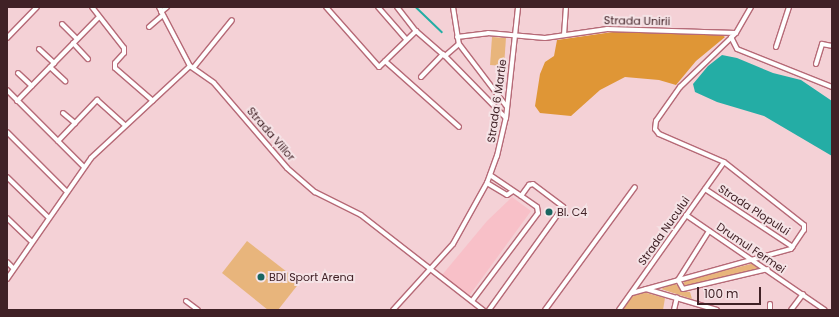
<!DOCTYPE html>
<html>
<head>
<meta charset="utf-8">
<style>
  body { margin:0 }
  #map { position:relative; width:839px; height:317px; overflow:hidden; background:#f4d1d6; font-family:Poppins,sans-serif }
  div>[style] { position:absolute }
  .built>* { inset:0; background:#f8c0c8 }
  .green>* { inset:0; background:#e8b57c; transform-origin:0 0 }
  .forest>* { inset:0; background:#df9636 }
  .water>* { inset:0; background:#24ada5 }
  .stream>* { height:1.5px; margin:-0.75px; padding:0 0.75px; transform-origin:0.75px; border-radius:0.75px; background:#24ada5 }
  .roads { filter:drop-shadow(1px 0 #b66a77) drop-shadow(-1px 0 #b66a77) drop-shadow(0 1px #b66a77) drop-shadow(0 -1px #b66a77) }
  .minor>* { height:4px; margin:-2px; padding:0 2px; transform-origin:2px; border-radius:2px; background:#fff }
  .dots>* { width:11px; height:11px; translate:-50% -50%; box-sizing:border-box; border:2px solid #f5e3e6; border-radius:50% }
  span { translate:-50% -50%; white-space:nowrap; text-align:center; line-height:1.15; -webkit-text-stroke:4px #f5e3e6; paint-order:stroke }
  .street-label { font-size:11px; color:#402126 }
  .poi-label { font-size:11px; color:#402126 }
  .left { translate:0 -50%; text-align:left }
  .frame { position:absolute; inset:0; border:8px solid #402126; pointer-events:none }
  .scale { position:absolute; left:697px; top:287px; width:64px; height:18px; box-sizing:border-box; border:2px solid #402126; border-top:0; padding-left:5px; font-size:12px; line-height:14px; white-space:nowrap; color:#402126; -webkit-text-stroke:3px #f5e3e6; paint-order:stroke }
</style>
</head>
<body>
<div id="map">
  <div class="built">
    <div style="clip-path:polygon(512px 197px,531px 211px,469px 296px,442px 275px,487px 221px)"></div>
  </div>
  <div class="green">
    <div style="left:492px;top:37px;width:14px;height:28px;rotate:4deg"></div>
    <div style="clip-path:polygon(247px 241px,300px 282px,278px 310px,268px 310px,222px 273px)"></div>
    <div style="clip-path:polygon(755px 263px,762px 268px,688px 288px,683px 284px,685px 280px)"></div>
    <div style="clip-path:polygon(675px 283px,682px 291px,690px 292px,692px 299px,661px 289px)"></div>
    <div style="clip-path:polygon(643px 292px,665px 298px,663px 310px,622px 310px,632px 296px)"></div>
  </div>
  <div class="forest">
    <div style="clip-path:polygon(620px 31px,722px 35px,725px 37px,696px 61px,676px 85px,659px 80px,625px 77px,600px 90px,571px 116px,540px 113px,535px 106px,540px 74px,545px 62px,554px 56px,557px 40px)"></div>
  </div>
  <div class="water">
    <div style="clip-path:polygon(722px 55px,737px 58px,773px 73px,801px 80px,832px 101px,832px 156px,764px 116px,717px 102px,695px 92px,693px 84px,708px 66px)"></div>
  </div>
  <div class="stream">
    <div style="left:416px;top:7px;width:36px;rotate:44deg"></div>
  </div>
  <div class="roads">
    <div class="minor">
      <div style="left:92px;top:7px;width:52px;rotate:52deg"></div>
      <div style="left:124px;top:48px;width:5px;rotate:90deg"></div>
      <div style="left:124px;top:53px;width:13px;rotate:132deg"></div>
      <div style="left:115px;top:63px;width:5px;rotate:90deg"></div>
      <div style="left:115px;top:68px;width:50px;rotate:41deg"></div>
      <div style="left:159px;top:7px;width:67px;rotate:62.3deg"></div>
      <div style="left:326px;top:7px;width:80px;rotate:48.5deg"></div>
      <div style="left:379px;top:67px;width:52px;rotate:-44.2deg"></div>
      <div style="left:378px;top:7px;width:43px;rotate:48.8deg"></div>
      <div style="left:397px;top:7px;width:31px;rotate:52deg"></div>
      <div style="left:416px;top:31px;width:38px;rotate:41deg"></div>
      <div style="left:445px;top:56px;width:87px;rotate:45.5deg"></div>
      <div style="left:453px;top:7px;width:37px;rotate:81deg"></div>
      <div style="left:459px;top:44px;width:79px;rotate:52.7deg"></div>
      <div style="left:161px;top:12px;width:8px;rotate:-40deg"></div>
      <div style="left:62px;top:24px;width:21px;rotate:45deg"></div>
      <div style="left:149px;top:27px;width:18px;rotate:-41deg"></div>
      <div style="left:564px;top:35px;width:28px;rotate:-86deg"></div>
      <div style="left:457px;top:37px;width:31px;rotate:-7deg"></div>
      <div style="left:488px;top:33px;width:57px;rotate:5deg"></div>
      <div style="left:545px;top:38px;width:63px;rotate:-8.3deg"></div>
      <div style="left:607px;top:29px;width:129px;rotate:1.8deg"></div>
      <div style="left:731px;top:37px;width:13px;rotate:63deg"></div>
      <div style="left:737px;top:49px;width:102px;rotate:21.8deg"></div>
      <div style="left:7px;top:38px;width:43px;rotate:-45.9deg"></div>
      <div style="left:73px;top:43px;width:22px;rotate:47deg"></div>
      <div style="left:776px;top:47px;width:42px;rotate:-72deg"></div>
      <div style="left:39px;top:49px;width:21px;rotate:43deg"></div>
      <div style="left:445px;top:56px;width:18px;rotate:-41deg"></div>
      <div style="left:385px;top:61px;width:99px;rotate:41.7deg"></div>
      <div style="left:816px;top:64px;width:21px;rotate:-73deg"></div>
      <div style="left:822px;top:44px;width:10px;rotate:11deg"></div>
      <div style="left:190px;top:66px;width:29px;rotate:35deg"></div>
      <div style="left:214px;top:83px;width:112px;rotate:49.3deg"></div>
      <div style="left:287px;top:168px;width:37px;rotate:41deg"></div>
      <div style="left:315px;top:192px;width:51px;rotate:26.6deg"></div>
      <div style="left:361px;top:215px;width:155px;rotate:37.9deg"></div>
      <div style="left:50px;top:67px;width:21px;rotate:43deg"></div>
      <div style="left:194px;top:67px;width:60px;rotate:-51deg"></div>
      <div style="left:18px;top:73px;width:19px;rotate:43deg"></div>
      <div style="left:421px;top:77px;width:32px;rotate:-46deg"></div>
      <div style="left:7px;top:90px;width:109px;rotate:45deg"></div>
      <div style="left:17px;top:101px;width:117px;rotate:-45.7deg"></div>
      <div style="left:63px;top:113px;width:16px;rotate:40deg"></div>
      <div style="left:7px;top:132px;width:83px;rotate:45deg"></div>
      <div style="left:58px;top:141px;width:57px;rotate:-46.4deg"></div>
      <div style="left:97px;top:100px;width:38px;rotate:42deg"></div>
      <div style="left:490px;top:175px;width:37px;rotate:34deg"></div>
      <div style="left:7px;top:177px;width:57px;rotate:44.3deg"></div>
      <div style="left:487px;top:183px;width:23px;rotate:31deg"></div>
      <div style="left:507px;top:195px;width:7px;rotate:-34deg"></div>
      <div style="left:705px;top:189px;width:105px;rotate:33.4deg"></div>
      <div style="left:686px;top:215px;width:168px;rotate:34.4deg"></div>
      <div style="left:7px;top:218px;width:33px;rotate:44deg"></div>
      <div style="left:709px;top:231px;width:58px;rotate:122.3deg"></div>
      <div style="left:678px;top:280px;width:10px;rotate:61deg"></div>
      <div style="left:683px;top:289px;width:87px;rotate:-13.2deg"></div>
      <div style="left:7px;top:262px;width:8px;rotate:45deg"></div>
      <div style="left:7px;top:279px;width:147px;rotate:-55.2deg"></div>
      <div style="left:91px;top:158px;width:135px;rotate:-42.9deg"></div>
      <div style="left:646px;top:289px;width:74px;rotate:16.5deg"></div>
      <div style="left:632px;top:293px;width:165px;rotate:-15.5deg"></div>
      <div style="left:791px;top:249px;width:23px;rotate:-56deg"></div>
      <div style="left:804px;top:230px;width:5px;rotate:-90deg"></div>
      <div style="left:804px;top:225px;width:102px;rotate:-141.8deg"></div>
      <div style="left:724px;top:162px;width:71px;rotate:-156.7deg"></div>
      <div style="left:659px;top:134px;width:6px;rotate:-129deg"></div>
      <div style="left:655px;top:129px;width:8px;rotate:-83deg"></div>
      <div style="left:656px;top:121px;width:42px;rotate:-54.8deg"></div>
      <div style="left:680px;top:87px;width:78px;rotate:-44deg"></div>
      <div style="left:736px;top:33px;width:30px;rotate:-60deg"></div>
      <div style="left:186px;top:301px;width:15px;rotate:37deg"></div>
      <div style="left:472px;top:301px;width:110px;rotate:-53.1deg"></div>
      <div style="left:538px;top:213px;width:6px;rotate:-99deg"></div>
      <div style="left:537px;top:207px;width:19px;rotate:-145deg"></div>
      <div style="left:521px;top:196px;width:14px;rotate:-54deg"></div>
      <div style="left:529px;top:185px;width:4px;rotate:-14deg"></div>
      <div style="left:533px;top:184px;width:38px;rotate:37deg"></div>
      <div style="left:563px;top:207px;width:127px;rotate:125.7deg"></div>
      <div style="left:393px;top:310px;width:89px;rotate:-47.7deg"></div>
      <div style="left:453px;top:244px;width:70px;rotate:-60.9deg"></div>
      <div style="left:487px;top:183px;width:29px;rotate:-70deg"></div>
      <div style="left:497px;top:156px;width:39px;rotate:-77deg"></div>
      <div style="left:506px;top:118px;width:112px;rotate:-83.8deg"></div>
      <div style="left:545px;top:310px;width:152px;rotate:-53.8deg"></div>
      <div style="left:619px;top:310px;width:181px;rotate:-54.6deg"></div>
      <div style="left:674px;top:310px;width:13px;rotate:-77deg"></div>
      <div style="left:770px;top:310px;width:6px;rotate:-90deg"></div>
      <div style="left:791px;top:310px;width:20px;rotate:-53deg"></div>
    </div>
  </div>
  <div class="dots">
    <div style="left:549px;top:212px;background:#196661"></div>
    <div style="left:261px;top:277px;background:#196661"></div>
  </div>
  <div class="street-label">
    <span style="left:637px;top:21px;rotate:1deg">Strada Unirii</span>
    <span style="left:497px;top:101px;rotate:-82deg">Strada 6 Martie</span>
    <span style="left:271px;top:134px;rotate:49deg">Strada Viilor</span>
    <span style="left:754px;top:210px;rotate:33deg">Strada Plopului</span>
    <span style="left:664px;top:231px;rotate:-55deg">Strada Nucului</span>
    <span style="left:751px;top:248px;rotate:34deg">Drumul Fermei</span>
  </div>
  <div class="poi-label">
    <span class="left" style="left:557px;top:212px">Bl. C4</span>
    <span class="left" style="left:269px;top:277px">BDI Sport Arena</span>
  </div>
  <div class="frame"></div>
  <div class="scale">100 m</div>
</div>
</body>
</html>
